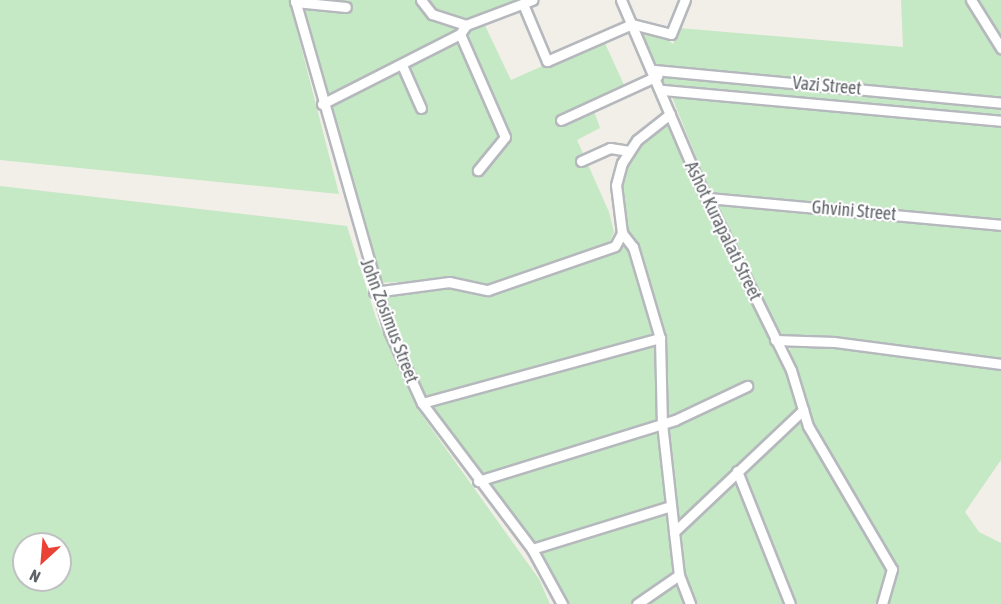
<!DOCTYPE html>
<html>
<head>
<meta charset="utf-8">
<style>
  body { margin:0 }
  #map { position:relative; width:1001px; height:604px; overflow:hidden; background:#f1efe8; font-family:"Asap Condensed",sans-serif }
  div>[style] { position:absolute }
  .green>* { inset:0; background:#c5e8c5; transform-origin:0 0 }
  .roads { filter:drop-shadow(2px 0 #b5b8bc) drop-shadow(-2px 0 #b5b8bc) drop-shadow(0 2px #b5b8bc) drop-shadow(0 -2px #b5b8bc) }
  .minor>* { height:9px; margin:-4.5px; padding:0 4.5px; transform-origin:4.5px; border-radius:4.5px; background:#fff }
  span { translate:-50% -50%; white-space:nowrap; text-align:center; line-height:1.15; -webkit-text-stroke:4.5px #fff; paint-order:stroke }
  .street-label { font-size:18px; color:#5f6368 }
  .north { position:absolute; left:12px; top:532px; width:60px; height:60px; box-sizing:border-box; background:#fff; border:2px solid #bfc1c3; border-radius:50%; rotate:206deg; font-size:16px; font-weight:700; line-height:24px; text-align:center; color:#5f6368 }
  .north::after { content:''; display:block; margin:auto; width:21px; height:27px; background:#ea4335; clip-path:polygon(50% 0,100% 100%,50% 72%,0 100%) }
</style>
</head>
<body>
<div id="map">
  <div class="green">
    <div style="clip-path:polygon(0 0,289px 0,339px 194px,0 160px)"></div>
    <div style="clip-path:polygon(300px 0,518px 0,480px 15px,511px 80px,603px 39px,625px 87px,591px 103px,600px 128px,577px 140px,609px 212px,614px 232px,608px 245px,491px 286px,445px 280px,375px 283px)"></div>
    <div style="clip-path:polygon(901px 0,966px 0,1001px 52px,1001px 100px,652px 65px,638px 29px,657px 32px,673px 44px,679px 28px,903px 47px)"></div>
    <div style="clip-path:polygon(973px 0,1001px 0,1001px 41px)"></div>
    <div style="left:654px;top:70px;width:349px;height:22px;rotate:5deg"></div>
    <div style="clip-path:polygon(670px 92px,1001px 123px,1001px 223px,712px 197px)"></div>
    <div style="clip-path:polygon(670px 114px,786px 359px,793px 342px,1001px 364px,1001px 460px,965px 512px,979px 532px,1001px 543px,1001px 604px,884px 604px,894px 581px,893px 568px,882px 604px,562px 604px,532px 549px,422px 403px,374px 292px,449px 282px,489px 290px,619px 243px,616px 185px,628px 151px)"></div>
    <div style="clip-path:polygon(evenodd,0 186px,347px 226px,376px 318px,416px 407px,539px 579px,550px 604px,0 604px,0 186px,24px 544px,60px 544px,60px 580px,24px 580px,24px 544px)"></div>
    <div style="clip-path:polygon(715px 201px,1001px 227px,1001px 362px,781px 339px)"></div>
  </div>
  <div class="roads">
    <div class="minor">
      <div style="left:295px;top:0;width:344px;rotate:74.1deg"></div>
      <div style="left:389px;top:331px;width:79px;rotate:65.4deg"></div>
      <div style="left:422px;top:403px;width:183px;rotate:53deg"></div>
      <div style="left:532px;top:549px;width:63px;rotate:61.4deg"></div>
      <div style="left:421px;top:0;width:18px;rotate:52deg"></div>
      <div style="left:432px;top:14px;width:36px;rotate:18deg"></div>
      <div style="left:466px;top:25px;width:71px;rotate:-20.7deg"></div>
      <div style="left:621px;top:0;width:199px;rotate:66.9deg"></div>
      <div style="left:699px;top:183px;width:208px;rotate:63.8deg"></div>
      <div style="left:791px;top:370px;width:59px;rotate:73.1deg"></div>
      <div style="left:808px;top:426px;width:166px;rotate:59.6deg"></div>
      <div style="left:892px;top:569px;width:36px;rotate:106deg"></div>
      <div style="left:971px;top:0;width:57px;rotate:58deg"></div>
      <div style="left:295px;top:2px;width:51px;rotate:5.6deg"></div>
      <div style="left:523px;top:4px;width:62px;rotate:67.2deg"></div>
      <div style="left:547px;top:61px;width:93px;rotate:-23.5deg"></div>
      <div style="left:632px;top:24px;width:40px;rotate:14.4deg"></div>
      <div style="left:671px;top:34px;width:37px;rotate:-68deg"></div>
      <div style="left:460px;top:34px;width:112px;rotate:66.4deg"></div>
      <div style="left:505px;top:137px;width:43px;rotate:129.3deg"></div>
      <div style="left:402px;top:65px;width:47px;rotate:66.2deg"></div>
      <div style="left:654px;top:70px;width:349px;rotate:5.4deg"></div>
      <div style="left:663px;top:90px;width:339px;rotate:5.2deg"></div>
      <div style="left:322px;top:104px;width:155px;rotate:-26.9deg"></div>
      <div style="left:460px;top:34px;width:11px;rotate:-56deg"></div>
      <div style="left:561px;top:120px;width:106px;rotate:-24.6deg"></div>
      <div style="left:581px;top:161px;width:32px;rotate:-24deg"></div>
      <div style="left:610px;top:148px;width:18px;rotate:9deg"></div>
      <div style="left:707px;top:198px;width:295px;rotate:5.2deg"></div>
      <div style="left:622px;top:233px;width:18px;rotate:52deg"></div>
      <div style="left:633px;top:247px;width:95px;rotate:73.5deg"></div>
      <div style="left:660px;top:338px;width:85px;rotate:88.7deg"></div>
      <div style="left:662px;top:423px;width:110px;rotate:83.7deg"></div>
      <div style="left:674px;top:532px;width:43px;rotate:83.4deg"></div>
      <div style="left:679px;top:575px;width:31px;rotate:69deg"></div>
      <div style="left:374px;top:292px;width:76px;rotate:-7.6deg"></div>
      <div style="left:449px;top:282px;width:40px;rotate:12deg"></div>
      <div style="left:488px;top:290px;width:134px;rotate:-19.1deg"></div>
      <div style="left:615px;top:246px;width:15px;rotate:-62deg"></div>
      <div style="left:622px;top:233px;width:48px;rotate:-97.1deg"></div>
      <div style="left:616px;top:185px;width:23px;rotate:-75deg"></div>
      <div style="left:622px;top:163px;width:27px;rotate:-57deg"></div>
      <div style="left:637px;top:140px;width:42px;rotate:-38.2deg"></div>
      <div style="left:775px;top:340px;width:59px;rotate:1.9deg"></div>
      <div style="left:834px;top:342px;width:168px;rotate:7.5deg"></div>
      <div style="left:422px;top:403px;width:247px;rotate:-15.3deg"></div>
      <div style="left:737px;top:471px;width:143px;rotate:68.3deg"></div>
      <div style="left:478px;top:481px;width:206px;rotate:-17.2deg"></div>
      <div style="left:675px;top:420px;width:80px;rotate:-25.3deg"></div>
      <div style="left:674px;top:532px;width:178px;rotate:-43.4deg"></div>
      <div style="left:532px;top:549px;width:145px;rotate:-17.2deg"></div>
      <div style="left:637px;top:604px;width:51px;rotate:-34.6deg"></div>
    </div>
  </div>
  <div class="street-label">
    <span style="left:827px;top:86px;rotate:5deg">Vazi Street</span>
    <span style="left:854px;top:211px;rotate:5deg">Ghvini Street</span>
    <span style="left:723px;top:231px;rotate:64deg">Ashot Kurapalati Street</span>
    <span style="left:389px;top:321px;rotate:69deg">John Zosimus Street</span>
  </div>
  <div class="north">N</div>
</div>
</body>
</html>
